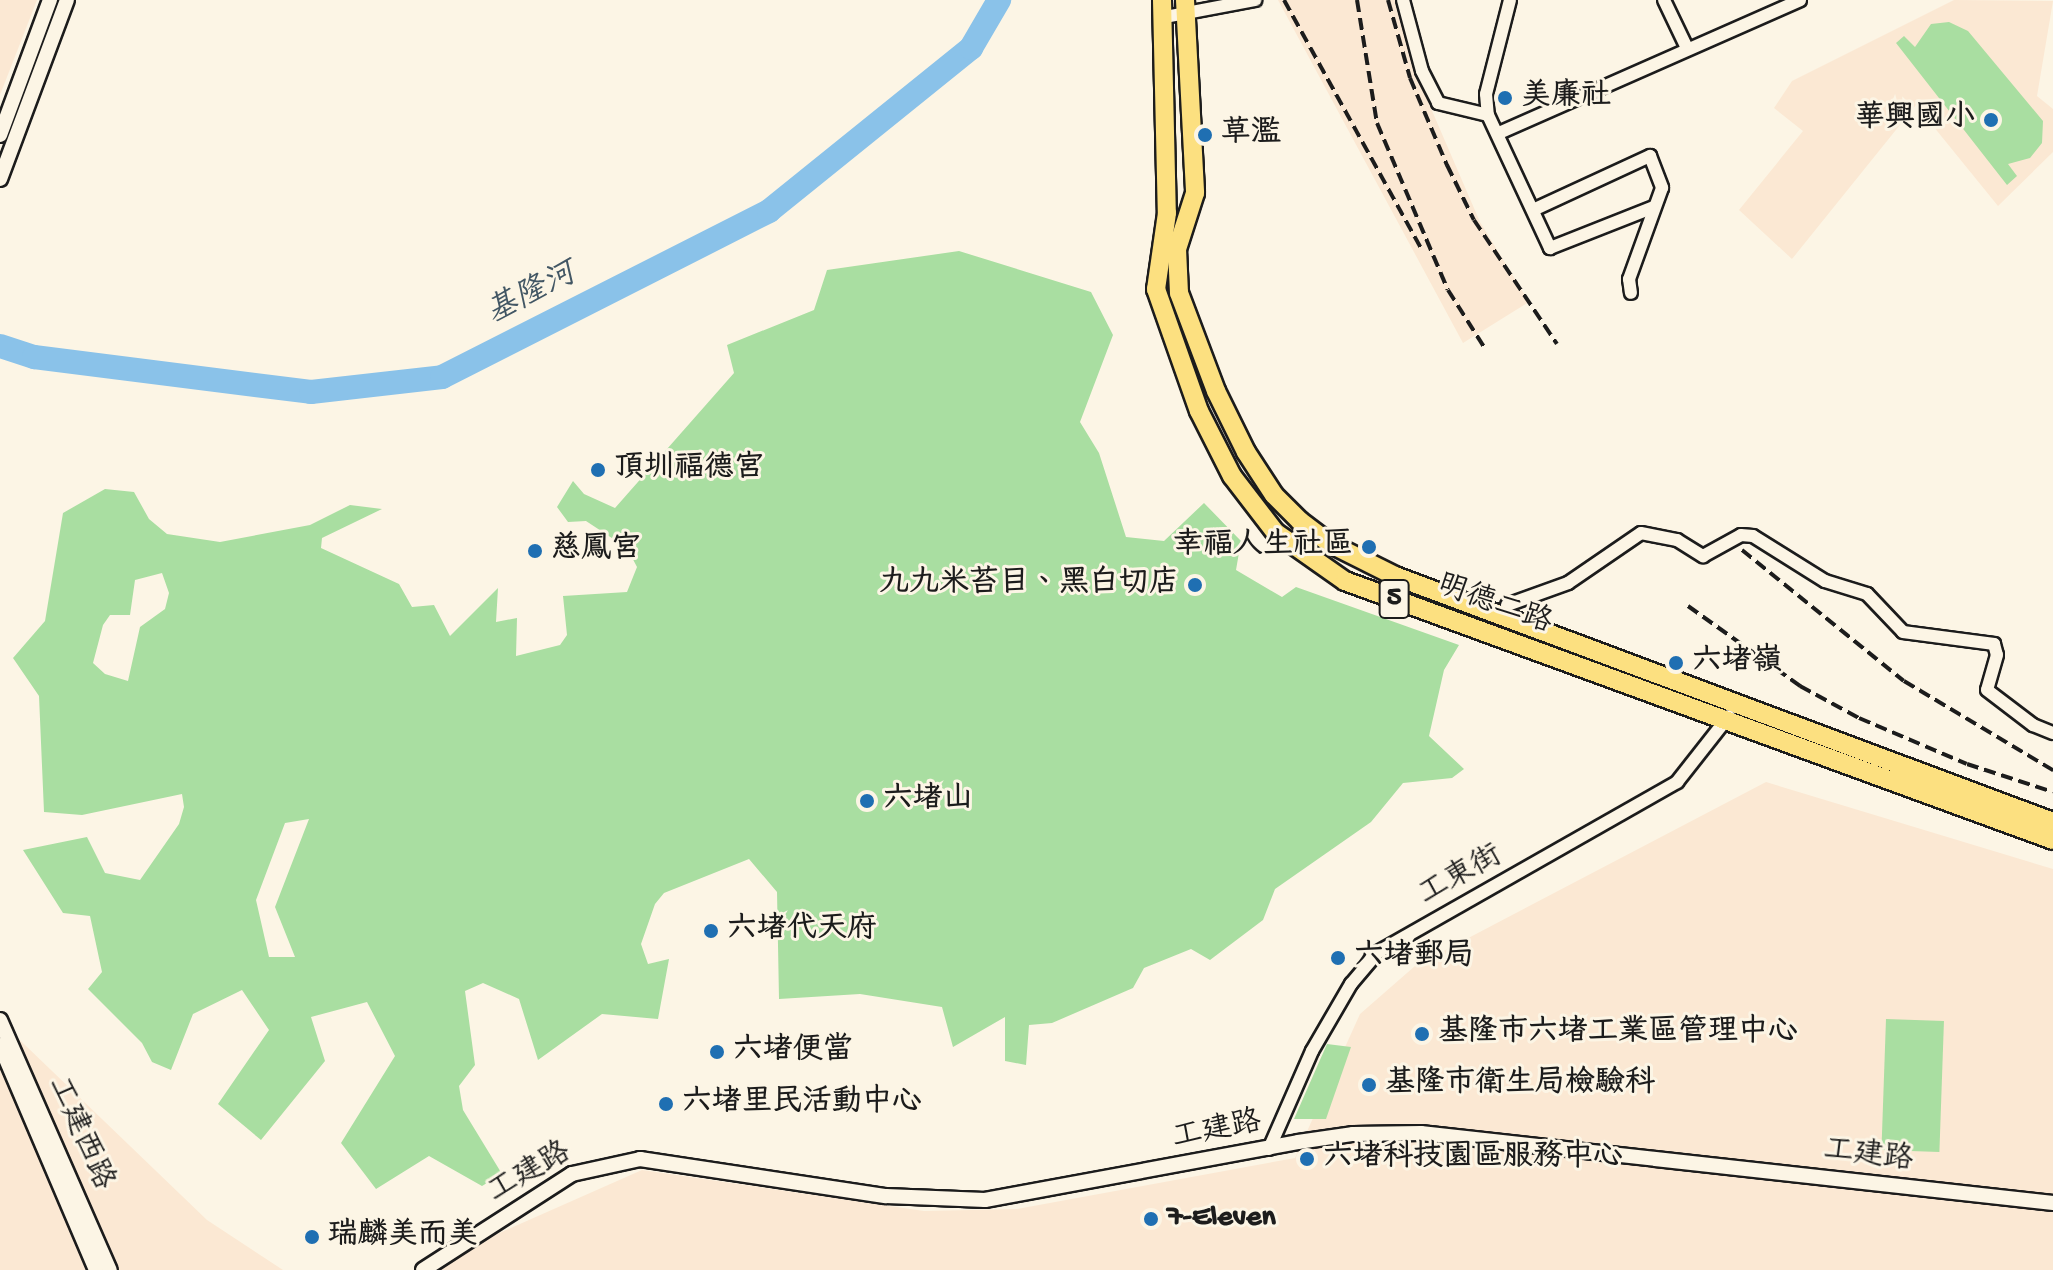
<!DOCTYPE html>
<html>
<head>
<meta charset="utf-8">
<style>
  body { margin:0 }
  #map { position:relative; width:2053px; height:1270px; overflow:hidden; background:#fcf5e5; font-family:"Gochi Hand","LXGW WenKai TC",sans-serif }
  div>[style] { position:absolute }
  .built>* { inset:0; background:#fbe8d3 }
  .green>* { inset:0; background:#a9dea1; transform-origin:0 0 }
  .river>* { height:24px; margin:-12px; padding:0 12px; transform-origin:12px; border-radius:12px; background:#8ac2e9 }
  .roads { filter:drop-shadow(2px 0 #1c1c1c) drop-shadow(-2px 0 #1c1c1c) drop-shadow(0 2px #1c1c1c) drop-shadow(0 -2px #1c1c1c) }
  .minor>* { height:12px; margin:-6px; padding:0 6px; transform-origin:6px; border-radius:6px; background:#fcf5e5 }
  .tertiary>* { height:14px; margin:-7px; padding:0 7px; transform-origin:7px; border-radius:7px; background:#fcf5e5 }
  .primary>* { height:18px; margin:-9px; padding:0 9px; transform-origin:9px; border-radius:9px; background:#fce080 }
  .rail>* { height:4px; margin-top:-2px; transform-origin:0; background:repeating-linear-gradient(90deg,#1c1c1c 0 12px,transparent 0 18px) }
  .dots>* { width:22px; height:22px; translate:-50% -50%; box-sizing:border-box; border:4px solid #fcf5e5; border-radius:50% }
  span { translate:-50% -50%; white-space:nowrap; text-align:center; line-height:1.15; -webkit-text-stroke:6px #fcf5e5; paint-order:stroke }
  .shield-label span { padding:2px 6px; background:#fcf5e5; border:2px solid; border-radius:6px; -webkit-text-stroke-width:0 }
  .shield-label { font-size:28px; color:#1c1c1c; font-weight:700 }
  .poi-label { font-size:30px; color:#1c1c1c; font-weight:700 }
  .left { translate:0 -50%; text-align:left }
  .right { translate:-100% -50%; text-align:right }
  .street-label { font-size:30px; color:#1c1c1c }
  .water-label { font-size:32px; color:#425664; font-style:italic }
</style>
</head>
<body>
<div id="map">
  <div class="built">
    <div style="clip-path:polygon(0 0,37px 0,0 95px)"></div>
    <div style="clip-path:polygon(1278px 0,1401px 0,1417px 76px,1480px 222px,1529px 302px,1463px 343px)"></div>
    <div style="clip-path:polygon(1954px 0,2053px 1px,2037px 96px,2053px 109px,2053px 152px,1998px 206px,1916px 105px,1792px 259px,1739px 210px,1803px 131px,1774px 108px,1792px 81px)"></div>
    <div style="clip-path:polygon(1766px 782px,2053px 869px,2053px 1270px,440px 1270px,479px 1242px,642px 1170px,924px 1211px,1017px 1209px,1295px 1158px,1360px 1014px,1415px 966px)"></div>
    <div style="clip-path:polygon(0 1021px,207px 1220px,283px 1270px,0 1270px)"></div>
  </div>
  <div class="green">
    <div style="clip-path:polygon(1931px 24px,1949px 22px,1968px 31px,2043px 121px,2042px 143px,2030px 158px,2008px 164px,2017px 176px,2007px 185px,1896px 43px,1904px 36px,1915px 47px)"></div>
    <div style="clip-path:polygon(evenodd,959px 251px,1091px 292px,1113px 335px,1080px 422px,1099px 453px,1126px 537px,1164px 541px,1204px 503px,1241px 541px,1236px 570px,1282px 597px,1296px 587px,1459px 645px,1444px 670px,1429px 736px,1464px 769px,1452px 778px,1403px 783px,1371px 822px,1275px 889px,1263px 920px,1210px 960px,1191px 949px,1144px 968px,1133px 988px,1052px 1023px,1029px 1025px,1026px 1065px,1005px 1061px,1005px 1017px,953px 1047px,942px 1007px,860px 994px,779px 999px,777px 892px,749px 859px,664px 893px,655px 904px,641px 944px,648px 964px,669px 959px,658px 1019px,602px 1014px,538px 1060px,519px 999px,483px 983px,465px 991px,475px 1065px,459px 1086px,463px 1110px,502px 1174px,482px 1186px,429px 1156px,376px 1189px,341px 1143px,395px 1056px,367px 1002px,311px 1017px,325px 1061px,261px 1140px,218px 1104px,269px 1030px,242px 990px,193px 1014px,171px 1070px,152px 1062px,142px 1043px,88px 989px,102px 972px,90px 916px,63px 913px,23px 850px,87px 837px,105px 873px,140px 880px,179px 824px,184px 807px,182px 794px,82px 815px,44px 812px,39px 696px,13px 658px,45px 621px,63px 513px,105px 489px,134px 492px,149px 519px,167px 534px,220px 542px,310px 525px,350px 505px,382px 509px,322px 538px,321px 548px,399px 584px,412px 607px,434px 605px,450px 636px,498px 588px,496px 622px,517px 618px,516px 656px,560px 645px,567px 635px,563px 596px,627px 592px,637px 567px,627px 548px,586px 521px,568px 522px,557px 507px,573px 481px,584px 494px,615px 508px,734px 373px,727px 345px,814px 310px,827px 270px,959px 251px,162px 573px,169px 593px,165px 609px,140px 627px,128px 681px,105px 674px,93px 663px,103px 625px,110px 615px,130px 615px,135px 580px,162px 573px,959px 251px,309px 819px,275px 907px,295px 957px,269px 957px,256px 900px,285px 823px,309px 819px)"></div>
    <div style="left:1886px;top:1019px;width:58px;height:131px;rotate:2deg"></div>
    <div style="clip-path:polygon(1327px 1044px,1351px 1047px,1326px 1119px,1294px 1119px)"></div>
  </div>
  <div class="river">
    <div style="left:0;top:346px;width:36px;rotate:18deg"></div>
    <div style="left:34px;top:357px;width:279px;rotate:7.2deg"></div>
    <div style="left:311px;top:392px;width:132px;rotate:-6.5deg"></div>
    <div style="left:442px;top:377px;width:367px;rotate:-26.9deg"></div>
    <div style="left:769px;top:211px;width:260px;rotate:-38.9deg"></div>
    <div style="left:971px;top:48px;width:56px;rotate:-59.7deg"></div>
  </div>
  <div class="roads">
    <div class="minor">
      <div style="left:1403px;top:0;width:73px;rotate:75deg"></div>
      <div style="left:1422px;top:71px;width:36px;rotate:63deg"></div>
      <div style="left:1438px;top:103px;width:51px;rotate:13.5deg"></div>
      <div style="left:1510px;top:0;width:97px;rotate:104.3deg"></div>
      <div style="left:1486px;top:94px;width:21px;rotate:85deg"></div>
      <div style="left:1488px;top:115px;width:147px;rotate:65deg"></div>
      <div style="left:1550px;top:248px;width:112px;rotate:-21.5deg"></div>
      <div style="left:1664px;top:0;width:53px;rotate:64.4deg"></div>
      <div style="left:1165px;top:17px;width:92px;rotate:-10.7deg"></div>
      <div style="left:1499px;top:133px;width:329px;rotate:-23.8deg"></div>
      <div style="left:1533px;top:210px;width:129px;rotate:-24.8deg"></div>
      <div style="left:1650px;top:156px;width:34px;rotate:69deg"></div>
      <div style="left:1662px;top:188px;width:97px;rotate:109.9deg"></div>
      <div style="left:1629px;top:279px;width:14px;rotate:82deg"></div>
      <div style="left:1507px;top:605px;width:65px;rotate:-19.8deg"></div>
      <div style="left:1568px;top:583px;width:88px;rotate:-34.4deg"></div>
      <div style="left:1641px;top:533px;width:37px;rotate:11deg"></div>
      <div style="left:1677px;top:540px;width:31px;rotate:32deg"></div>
      <div style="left:1703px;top:556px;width:43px;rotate:-28.9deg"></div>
      <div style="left:1741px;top:535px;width:12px;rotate:5deg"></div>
      <div style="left:1753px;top:536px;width:85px;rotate:32deg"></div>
      <div style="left:1825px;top:581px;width:44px;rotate:17.2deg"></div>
      <div style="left:1867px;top:594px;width:52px;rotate:46.5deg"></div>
      <div style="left:1903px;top:632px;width:92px;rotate:7.5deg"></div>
      <div style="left:1994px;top:644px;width:11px;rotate:75deg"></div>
      <div style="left:1997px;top:655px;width:36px;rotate:106deg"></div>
      <div style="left:1987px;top:690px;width:58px;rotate:37.3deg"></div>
      <div style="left:2033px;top:725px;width:22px;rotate:22deg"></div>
      <div style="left:1269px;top:1149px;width:107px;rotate:-66.3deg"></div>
      <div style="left:1312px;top:1051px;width:78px;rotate:-59.8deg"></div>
      <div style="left:1351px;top:984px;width:42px;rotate:-49.8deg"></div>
      <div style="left:1378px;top:952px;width:344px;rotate:-29.6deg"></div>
      <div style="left:1677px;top:782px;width:84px;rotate:-51.8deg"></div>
    </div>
    <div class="tertiary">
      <div style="left:0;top:135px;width:144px;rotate:-69.7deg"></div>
      <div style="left:0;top:179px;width:191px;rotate:-69.5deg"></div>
      <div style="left:0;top:1020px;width:273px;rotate:66.3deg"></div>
      <div style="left:0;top:1045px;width:245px;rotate:66.9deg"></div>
      <div style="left:423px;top:1270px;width:177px;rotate:-32.8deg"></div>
      <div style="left:572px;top:1174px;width:70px;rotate:-12.4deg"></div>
      <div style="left:640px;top:1159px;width:249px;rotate:8.6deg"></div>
      <div style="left:886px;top:1196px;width:99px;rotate:2.3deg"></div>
      <div style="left:985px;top:1200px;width:318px;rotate:-10.5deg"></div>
      <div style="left:1298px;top:1142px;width:56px;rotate:-8.3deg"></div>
      <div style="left:1353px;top:1134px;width:68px;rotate:-0.8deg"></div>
      <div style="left:1421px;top:1133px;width:636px;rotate:6.32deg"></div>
    </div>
    <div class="primary">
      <div style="left:1162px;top:0;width:213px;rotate:88.7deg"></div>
      <div style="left:1167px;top:213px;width:77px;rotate:98.2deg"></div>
      <div style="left:1156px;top:289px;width:129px;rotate:70.6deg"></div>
      <div style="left:1199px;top:411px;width:73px;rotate:63.1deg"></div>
      <div style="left:1232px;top:476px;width:71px;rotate:52.5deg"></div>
      <div style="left:1275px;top:532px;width:85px;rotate:35deg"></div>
      <div style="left:1345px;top:581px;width:754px;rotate:20.09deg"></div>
      <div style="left:1185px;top:0;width:193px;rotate:87deg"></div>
      <div style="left:1195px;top:193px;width:59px;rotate:107.8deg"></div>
      <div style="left:1177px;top:249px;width:44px;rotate:87.4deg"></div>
      <div style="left:1179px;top:293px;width:105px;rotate:69.3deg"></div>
      <div style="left:1216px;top:391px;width:68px;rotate:63.8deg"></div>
      <div style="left:1246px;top:452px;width:51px;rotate:56.9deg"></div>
      <div style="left:1274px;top:495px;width:37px;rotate:45deg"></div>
      <div style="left:1300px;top:521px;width:36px;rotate:37deg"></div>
      <div style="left:1329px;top:543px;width:74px;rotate:26.6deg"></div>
      <div style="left:1395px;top:576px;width:702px;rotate:20.5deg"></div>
    </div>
  </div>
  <div class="rail">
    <div style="left:1284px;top:0;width:286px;rotate:61.1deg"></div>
    <div style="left:1357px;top:0;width:125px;rotate:80.8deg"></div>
    <div style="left:1377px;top:123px;width:181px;rotate:67deg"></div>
    <div style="left:1448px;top:290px;width:67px;rotate:57.7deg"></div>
    <div style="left:1388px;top:0;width:81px;rotate:74.2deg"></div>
    <div style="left:1410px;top:78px;width:95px;rotate:67deg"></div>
    <div style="left:1447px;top:165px;width:61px;rotate:63.9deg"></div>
    <div style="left:1474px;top:220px;width:149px;rotate:56.2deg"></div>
    <div style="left:1742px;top:550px;width:208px;rotate:39deg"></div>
    <div style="left:1904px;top:681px;width:174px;rotate:30.9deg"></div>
    <div style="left:1688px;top:606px;width:138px;rotate:35.5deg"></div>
    <div style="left:1800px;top:686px;width:67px;rotate:28.5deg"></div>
    <div style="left:1859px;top:718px;width:117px;rotate:23.1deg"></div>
    <div style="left:1967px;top:764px;width:90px;rotate:18deg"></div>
  </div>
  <div class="dots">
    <div style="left:1505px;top:98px;background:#1f6fb2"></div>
    <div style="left:1991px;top:120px;background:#1f6fb2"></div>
    <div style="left:1205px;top:135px;background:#1f6fb2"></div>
    <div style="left:598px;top:470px;background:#1f6fb2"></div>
    <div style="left:1369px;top:547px;background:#1f6fb2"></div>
    <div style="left:535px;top:551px;background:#1f6fb2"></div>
    <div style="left:1195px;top:585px;background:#1f6fb2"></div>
    <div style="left:1676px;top:663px;background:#1f6fb2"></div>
    <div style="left:867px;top:801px;background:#1f6fb2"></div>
    <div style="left:711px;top:931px;background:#1f6fb2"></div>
    <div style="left:1338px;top:958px;background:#1f6fb2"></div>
    <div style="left:1422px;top:1034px;background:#1f6fb2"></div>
    <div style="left:717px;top:1052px;background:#1f6fb2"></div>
    <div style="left:1369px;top:1085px;background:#1f6fb2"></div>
    <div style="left:666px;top:1104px;background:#1f6fb2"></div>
    <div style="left:1307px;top:1159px;background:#1f6fb2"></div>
    <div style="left:1151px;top:1219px;background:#1f6fb2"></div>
    <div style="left:312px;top:1237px;background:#1f6fb2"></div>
  </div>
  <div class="shield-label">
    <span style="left:1394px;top:599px">5</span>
  </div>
  <div class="poi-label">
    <span class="left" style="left:1521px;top:98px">美廉社</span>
    <span class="right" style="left:1975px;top:120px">華興國小</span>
    <span class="left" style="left:1221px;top:135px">草濫</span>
    <span class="left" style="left:614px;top:470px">頂圳福德宮</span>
    <span class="right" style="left:1353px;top:547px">幸福人生社區</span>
    <span class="left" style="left:551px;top:551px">慈鳳宮</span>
    <span class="right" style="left:1179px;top:585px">九九米苔目、黑白切店</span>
    <span class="left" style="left:1692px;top:663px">六堵嶺</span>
    <span class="left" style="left:883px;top:801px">六堵山</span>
    <span class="left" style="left:727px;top:931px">六堵代天府</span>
    <span class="left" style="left:1354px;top:958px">六堵郵局</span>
    <span class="left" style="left:1438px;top:1034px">基隆市六堵工業區管理中心</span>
    <span class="left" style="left:733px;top:1052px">六堵便當</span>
    <span class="left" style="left:1385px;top:1085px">基隆市衛生局檢驗科</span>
    <span class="left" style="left:682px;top:1104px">六堵里民活動中心</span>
    <span class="left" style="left:1323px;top:1159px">六堵科技園區服務中心</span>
    <span class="left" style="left:1167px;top:1219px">7-Eleven</span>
    <span class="left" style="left:328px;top:1237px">瑞麟美而美</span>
  </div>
  <div class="street-label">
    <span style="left:1494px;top:606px;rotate:20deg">明德二路</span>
    <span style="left:1461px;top:877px;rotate:-29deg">工東街</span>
    <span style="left:1217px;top:1132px;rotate:-11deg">工建路</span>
    <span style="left:79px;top:1134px;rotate:66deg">工建西路</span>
    <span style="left:1868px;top:1157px;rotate:7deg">工建路</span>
    <span style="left:530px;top:1174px;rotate:-30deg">工建路</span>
  </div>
  <div class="water-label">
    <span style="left:532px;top:295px;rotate:-27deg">基隆河</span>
  </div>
</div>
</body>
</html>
